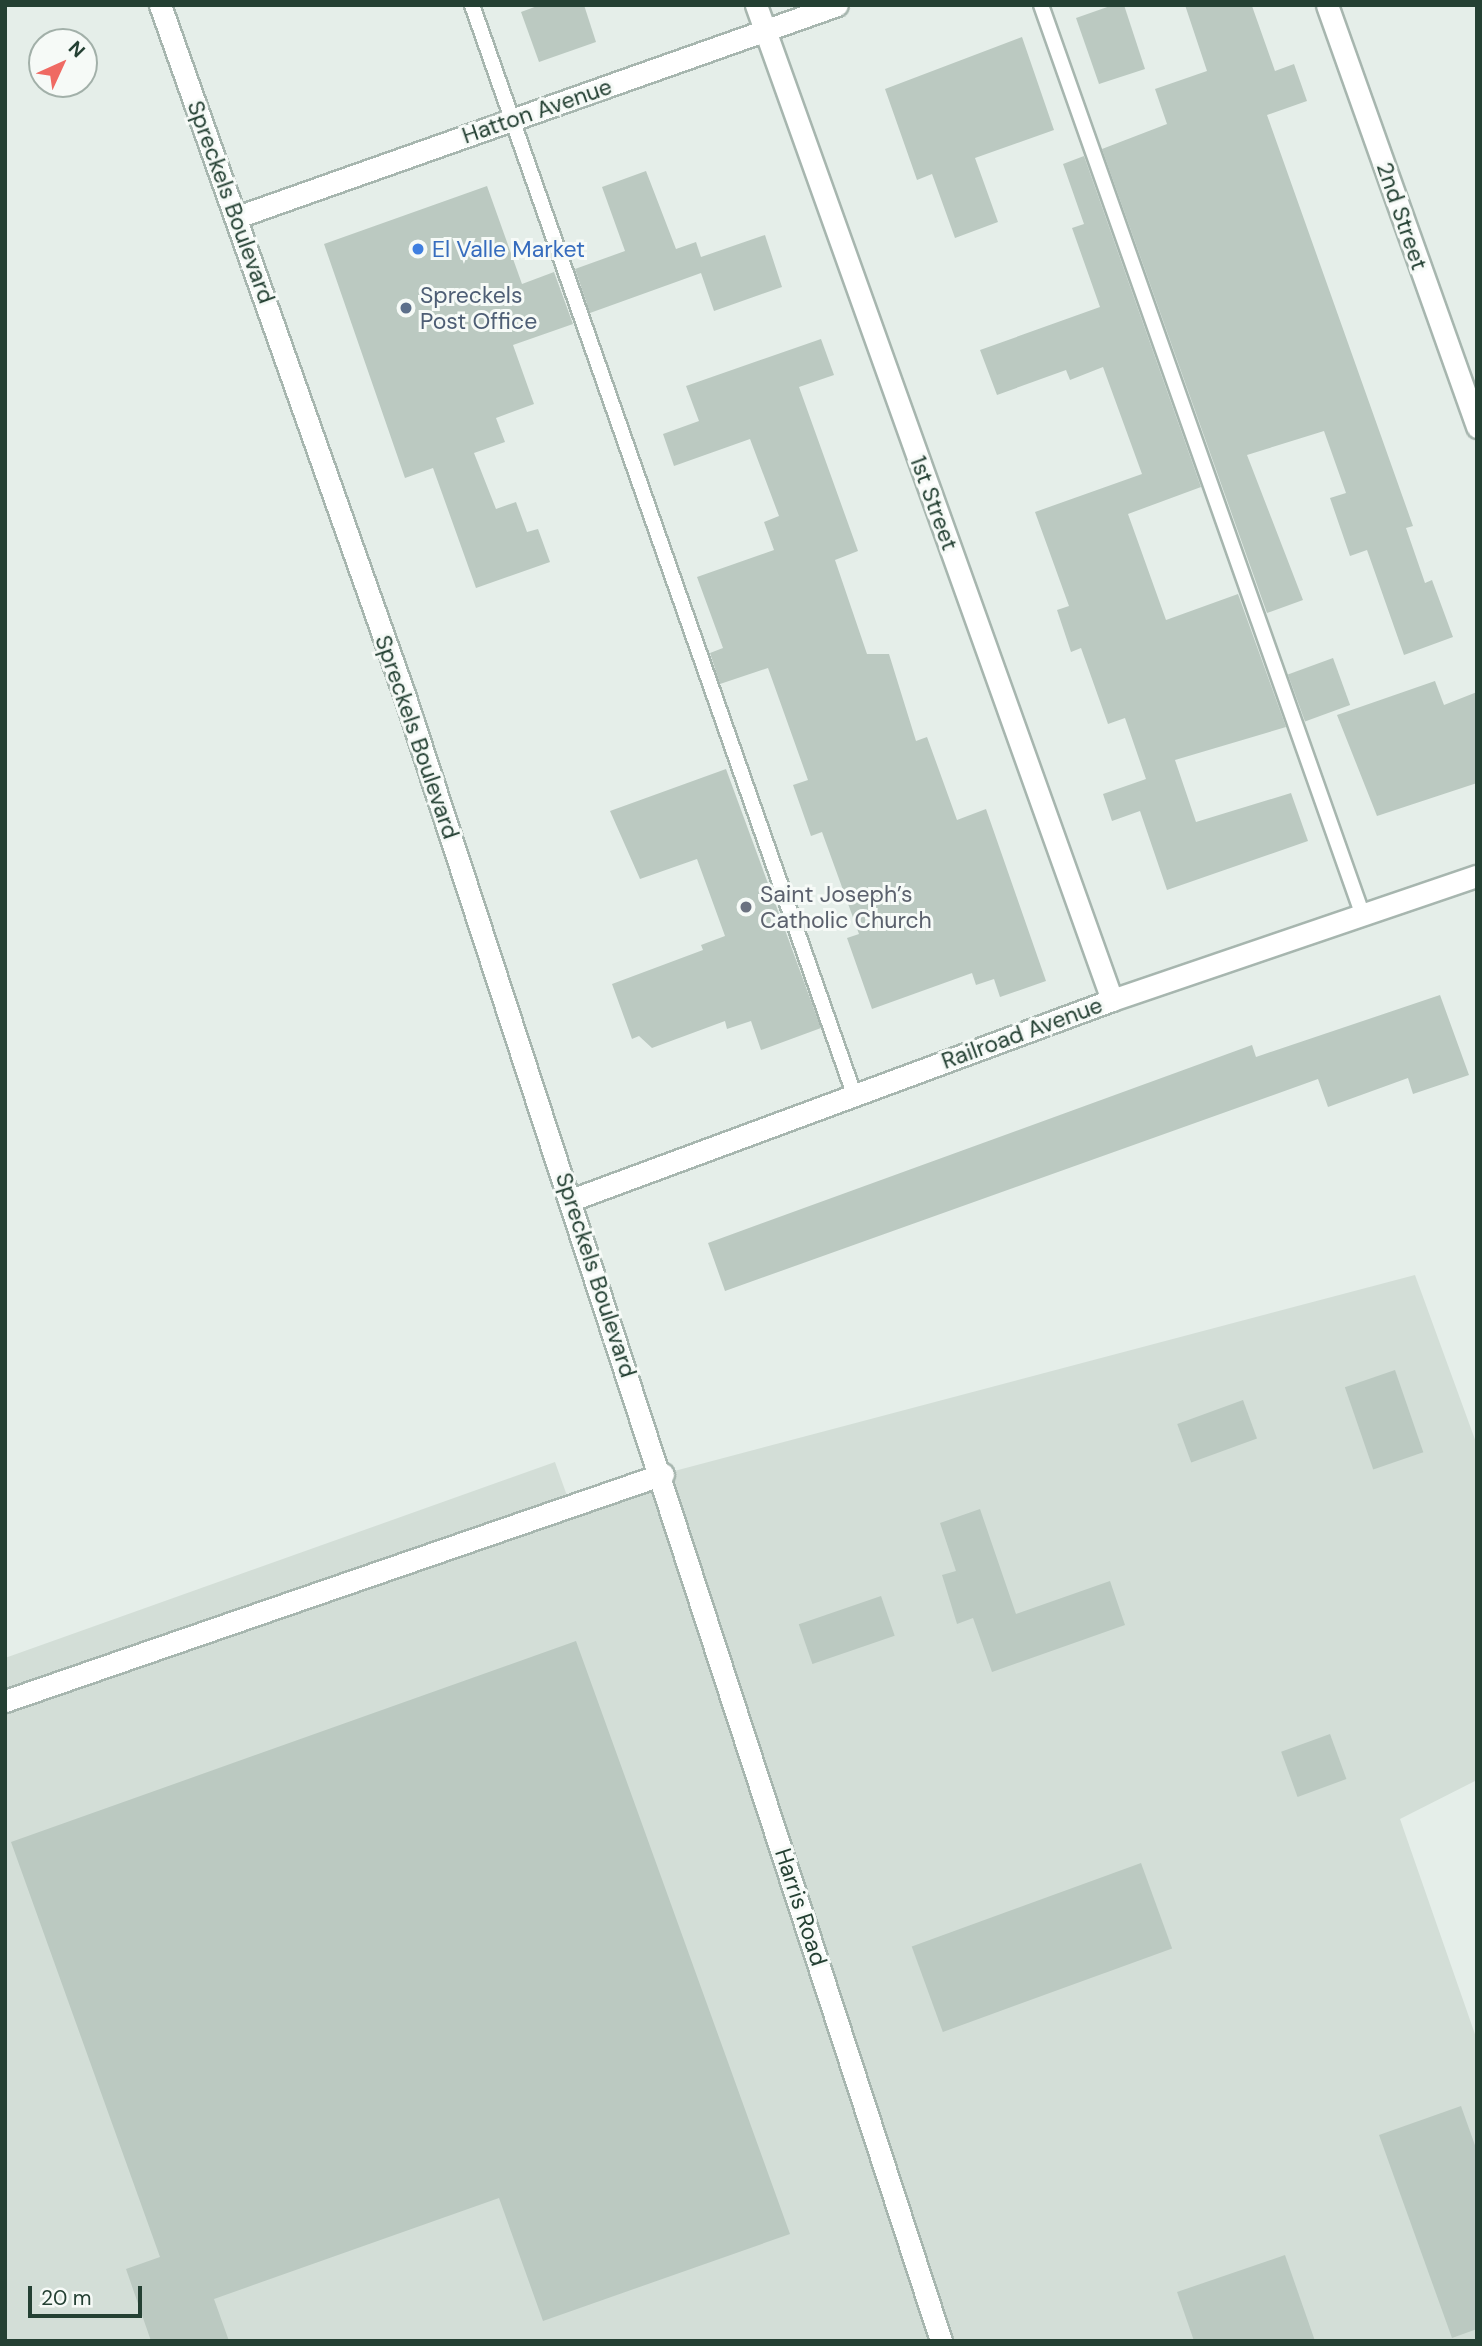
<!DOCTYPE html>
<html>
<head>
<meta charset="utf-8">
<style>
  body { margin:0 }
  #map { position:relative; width:1482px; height:2346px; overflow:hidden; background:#e5eee9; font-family:"DM Sans",sans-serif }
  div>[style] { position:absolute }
  .built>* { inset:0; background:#d3ded7 }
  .building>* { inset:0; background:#bbc9c1; transform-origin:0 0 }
  .roads { filter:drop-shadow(2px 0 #a7b6af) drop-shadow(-2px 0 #a7b6af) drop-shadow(0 2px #a7b6af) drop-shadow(0 -2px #a7b6af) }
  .lane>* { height:14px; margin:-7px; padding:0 7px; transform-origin:7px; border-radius:7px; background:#fff }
  .street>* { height:21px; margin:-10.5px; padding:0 10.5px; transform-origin:10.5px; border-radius:10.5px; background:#fff }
  .secondary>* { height:21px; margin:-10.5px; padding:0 10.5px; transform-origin:10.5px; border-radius:10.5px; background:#fff }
  .dots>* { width:19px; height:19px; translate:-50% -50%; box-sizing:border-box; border:4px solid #f6faf7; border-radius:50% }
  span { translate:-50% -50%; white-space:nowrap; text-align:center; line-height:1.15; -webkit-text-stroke:6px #f6faf7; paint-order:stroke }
  .street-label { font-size:23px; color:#244033 }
  .shop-label { font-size:23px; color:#366cbe }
  .left { translate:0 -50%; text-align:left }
  .service-label { font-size:23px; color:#4e5e75 }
  .worship-label { font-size:23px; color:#5b616d }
  .frame { position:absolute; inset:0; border:7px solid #244033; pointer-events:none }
  .north { position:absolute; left:28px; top:28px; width:70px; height:70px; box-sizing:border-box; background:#f6faf7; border:2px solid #a2b0a9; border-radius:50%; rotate:45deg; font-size:19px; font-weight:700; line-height:28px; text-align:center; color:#244033 }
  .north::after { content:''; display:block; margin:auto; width:24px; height:32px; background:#ef6a63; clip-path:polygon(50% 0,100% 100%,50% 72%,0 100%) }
  .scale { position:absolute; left:28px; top:2286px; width:114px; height:32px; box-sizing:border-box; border:4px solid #244033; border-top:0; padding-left:9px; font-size:21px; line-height:24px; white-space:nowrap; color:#244033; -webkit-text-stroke:5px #f6faf7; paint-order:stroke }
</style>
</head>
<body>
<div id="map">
  <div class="built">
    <div style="clip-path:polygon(1415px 1275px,1477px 1445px,1477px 1780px,1400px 1819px,1477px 2040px,1477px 2341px,5px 2341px,5px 1658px,555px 1462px,571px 1507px,663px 1474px)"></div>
  </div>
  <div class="building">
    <div style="clip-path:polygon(540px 5px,584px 5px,596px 42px,539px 62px,521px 12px)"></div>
    <div style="clip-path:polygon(1113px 5px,1124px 5px,1145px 69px,1099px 84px,1076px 18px)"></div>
    <div style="clip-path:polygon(1185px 5px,1252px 6px,1275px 71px,1294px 64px,1307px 101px,1267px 115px,1413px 526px,1406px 528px,1425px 583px,1432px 580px,1453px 637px,1404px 655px,1367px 550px,1350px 556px,1330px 498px,1346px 493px,1324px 431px,1247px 455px,1303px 600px,1267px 613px,1102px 149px,1167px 124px,1155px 89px,1207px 71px)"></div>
    <div style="clip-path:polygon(1022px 37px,1054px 130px,975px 158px,998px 222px,955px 238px,932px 174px,917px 180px,885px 89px)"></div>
    <div style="clip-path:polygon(1084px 156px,1201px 487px,1128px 514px,1166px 620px,1238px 594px,1286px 727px,1175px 760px,1196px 822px,1291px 793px,1308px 841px,1167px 890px,1140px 811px,1112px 821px,1103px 794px,1146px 779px,1125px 718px,1108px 724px,1081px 648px,1071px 652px,1057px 610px,1069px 606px,1035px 512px,1142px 474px,1103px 367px,1070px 380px,1066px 370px,997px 395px,980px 350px,1100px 307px,1072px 228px,1084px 224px,1063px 164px)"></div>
    <div style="clip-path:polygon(646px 171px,676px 249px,696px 242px,701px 257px,765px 235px,782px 287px,714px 311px,701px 273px,590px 313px,575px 269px,625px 251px,602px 187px)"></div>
    <div style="clip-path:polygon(487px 186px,522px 284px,554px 272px,573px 324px,513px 345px,534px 404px,496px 418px,505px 442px,474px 453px,496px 509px,516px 502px,527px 532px,538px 529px,550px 562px,476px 588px,433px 468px,405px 478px,324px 244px)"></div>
    <div style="clip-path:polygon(821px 339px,834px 375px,799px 387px,858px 551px,835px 560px,867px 654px,889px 654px,916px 741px,927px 737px,957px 820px,986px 809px,1046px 981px,1000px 997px,994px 979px,976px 985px,972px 973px,872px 1009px,847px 938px,859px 934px,822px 832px,811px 836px,793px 785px,808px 780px,768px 668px,720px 684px,710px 653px,723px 648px,697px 577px,774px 550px,764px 522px,779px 516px,750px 439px,674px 466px,663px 434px,699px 421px,686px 386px)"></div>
    <div style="left:1333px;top:658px;width:50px;height:48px;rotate:70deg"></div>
    <div style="clip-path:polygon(1435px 681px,1444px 705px,1477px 692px,1477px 783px,1377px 816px,1337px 715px)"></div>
    <div style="clip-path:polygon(726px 769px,821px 1028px,761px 1050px,751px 1021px,727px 1029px,725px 1021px,652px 1048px,639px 1036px,632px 1039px,612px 984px,703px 950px,701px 945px,725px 936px,697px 859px,640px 879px,610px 811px)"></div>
    <div style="clip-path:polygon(1440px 995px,1469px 1075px,1413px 1094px,1408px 1078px,1328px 1107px,1318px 1079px,725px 1291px,708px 1243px,1252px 1045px,1256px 1057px)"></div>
    <div style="left:1395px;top:1370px;width:87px;height:53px;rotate:71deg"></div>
    <div style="left:1243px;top:1400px;width:41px;height:70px;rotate:70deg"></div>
    <div style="clip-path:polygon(980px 1509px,1016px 1614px,1110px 1581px,1125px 1625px,992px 1672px,973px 1618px,957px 1624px,942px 1575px,956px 1571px,940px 1523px)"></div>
    <div style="left:881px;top:1596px;width:42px;height:87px;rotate:71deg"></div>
    <div style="clip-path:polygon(576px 1641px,790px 2234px,543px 2321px,499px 2198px,214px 2299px,229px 2341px,151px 2341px,126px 2269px,160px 2257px,11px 1842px)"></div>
    <div style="left:1330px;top:1734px;width:48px;height:52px;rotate:70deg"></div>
    <div style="left:1141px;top:1863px;width:91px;height:244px;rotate:70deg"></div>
    <div style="clip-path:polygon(1461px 2106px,1477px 2151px,1477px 2329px,1452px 2338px,1379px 2135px)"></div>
    <div style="clip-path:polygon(1285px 2255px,1315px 2341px,1194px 2341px,1177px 2292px)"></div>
  </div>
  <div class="roads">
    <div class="lane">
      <div style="left:472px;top:5px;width:1154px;rotate:70.67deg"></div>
      <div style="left:1041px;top:5px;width:966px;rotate:70.53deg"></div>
    </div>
    <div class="street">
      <div style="left:756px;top:5px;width:1057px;rotate:70.31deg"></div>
      <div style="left:1327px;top:5px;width:448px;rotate:70.4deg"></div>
      <div style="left:571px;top:1200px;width:577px;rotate:-20.29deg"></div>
      <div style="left:1112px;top:1000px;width:385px;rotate:-18.8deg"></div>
      <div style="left:5px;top:1701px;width:696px;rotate:-19.03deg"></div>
    </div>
    <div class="secondary">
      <div style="left:160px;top:5px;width:731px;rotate:70.5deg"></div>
      <div style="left:404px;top:694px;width:1732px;rotate:71.94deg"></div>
      <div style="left:237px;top:217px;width:636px;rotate:-19.46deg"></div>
    </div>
  </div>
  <div class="dots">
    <div style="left:418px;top:249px;background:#3f7fe0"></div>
    <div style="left:406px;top:308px;background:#5c6f8a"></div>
    <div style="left:746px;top:907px;background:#6b7280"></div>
  </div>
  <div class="street-label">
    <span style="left:537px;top:111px;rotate:-19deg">Hatton Avenue</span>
    <span style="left:231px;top:202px;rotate:70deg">Spreckels Boulevard</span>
    <span style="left:1402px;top:216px;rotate:71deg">2nd Street</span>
    <span style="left:934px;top:503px;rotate:70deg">1st Street</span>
    <span style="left:417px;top:737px;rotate:71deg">Spreckels Boulevard</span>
    <span style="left:1022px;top:1033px;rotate:-20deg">Railroad Avenue</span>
    <span style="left:596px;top:1275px;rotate:72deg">Spreckels Boulevard</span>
    <span style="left:801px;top:1907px;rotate:72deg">Harris Road</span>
  </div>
  <div class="shop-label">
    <span class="left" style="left:432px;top:249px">El Valle Market</span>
  </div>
  <div class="service-label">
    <span class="left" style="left:420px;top:308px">Spreckels<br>Post Office</span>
  </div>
  <div class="worship-label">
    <span class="left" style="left:760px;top:907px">Saint Joseph’s<br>Catholic Church</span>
  </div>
  <div class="frame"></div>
  <div class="north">N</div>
  <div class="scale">20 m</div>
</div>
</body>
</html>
